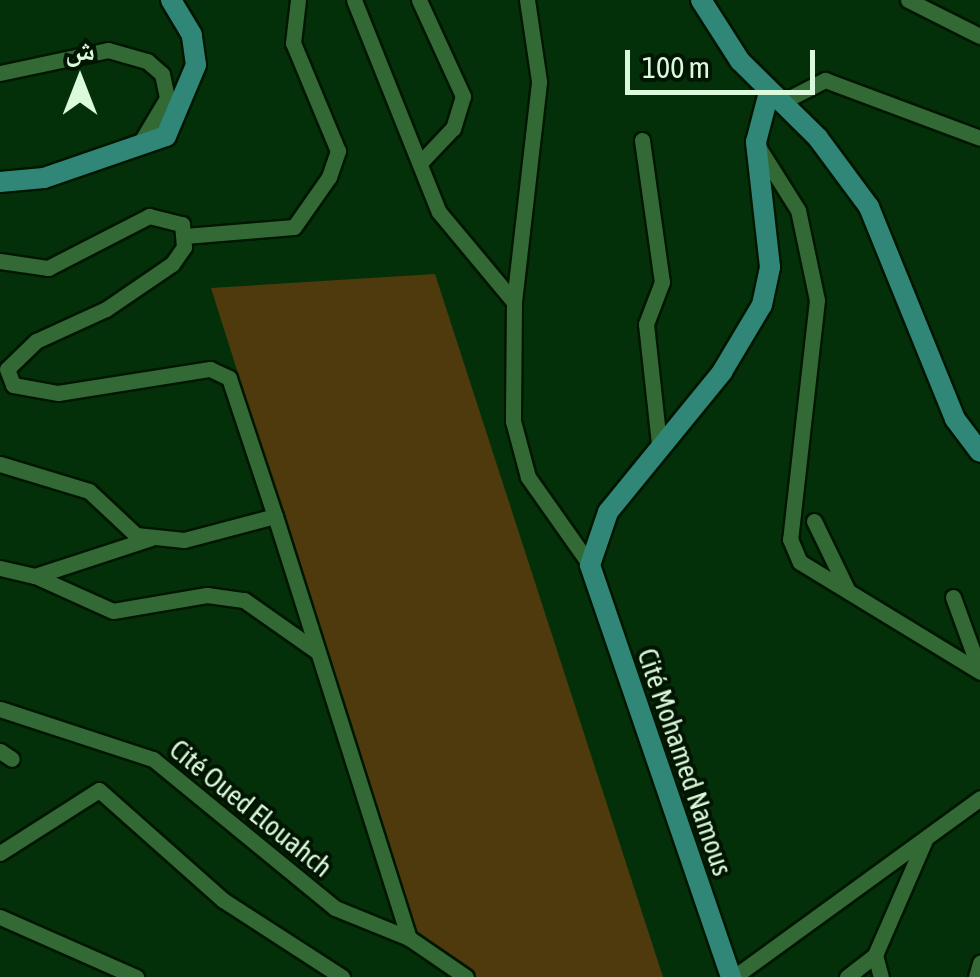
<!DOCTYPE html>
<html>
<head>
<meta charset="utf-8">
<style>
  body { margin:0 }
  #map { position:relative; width:980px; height:977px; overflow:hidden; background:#043009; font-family:"Asap Condensed","Noto Naskh Arabic",sans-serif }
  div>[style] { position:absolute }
  .green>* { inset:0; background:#4e3a0c }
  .roads { filter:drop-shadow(2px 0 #001600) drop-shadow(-2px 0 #001600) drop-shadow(0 2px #001600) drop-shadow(0 -2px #001600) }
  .minor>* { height:15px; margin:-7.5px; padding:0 7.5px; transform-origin:7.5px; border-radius:7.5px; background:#326935 }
  .major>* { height:20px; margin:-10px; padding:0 10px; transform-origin:10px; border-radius:10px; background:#308677 }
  span { translate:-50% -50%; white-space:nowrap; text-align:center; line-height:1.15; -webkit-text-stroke:8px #011502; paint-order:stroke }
  .street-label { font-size:28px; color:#dbf9db }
  .north { position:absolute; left:30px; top:30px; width:100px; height:100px; -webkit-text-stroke:8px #011502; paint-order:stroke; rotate:0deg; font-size:28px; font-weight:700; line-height:40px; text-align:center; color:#dbf9db }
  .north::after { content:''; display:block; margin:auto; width:35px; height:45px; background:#dbf9db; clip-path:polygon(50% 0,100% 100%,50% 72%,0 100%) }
  .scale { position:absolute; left:625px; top:50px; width:190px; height:45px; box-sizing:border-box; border:5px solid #dbf9db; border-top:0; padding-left:12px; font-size:30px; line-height:35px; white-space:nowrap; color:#dbf9db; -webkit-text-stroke:8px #011502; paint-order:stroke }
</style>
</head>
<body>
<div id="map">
  <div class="green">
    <div style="clip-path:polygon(435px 274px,663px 977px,474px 977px,417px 938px,211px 288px)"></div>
  </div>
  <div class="roads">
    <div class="minor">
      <div style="left:354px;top:0;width:228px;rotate:68.2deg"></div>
      <div style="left:439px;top:212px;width:117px;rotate:50.2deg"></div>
      <div style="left:514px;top:302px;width:119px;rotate:90.5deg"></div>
      <div style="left:513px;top:421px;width:58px;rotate:75deg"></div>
      <div style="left:528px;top:477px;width:108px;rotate:54.8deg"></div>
      <div style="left:419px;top:0;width:106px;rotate:65.4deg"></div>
      <div style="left:463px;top:96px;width:34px;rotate:107deg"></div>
      <div style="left:453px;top:128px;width:48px;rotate:133.3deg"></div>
      <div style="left:908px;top:0;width:80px;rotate:26.6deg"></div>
      <div style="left:0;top:73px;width:110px;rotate:-12deg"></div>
      <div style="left:108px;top:50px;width:41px;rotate:15.8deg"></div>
      <div style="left:147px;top:61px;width:20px;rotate:41deg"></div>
      <div style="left:162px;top:74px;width:25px;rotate:78deg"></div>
      <div style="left:167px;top:98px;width:55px;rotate:120.8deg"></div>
      <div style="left:780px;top:103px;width:51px;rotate:-27.1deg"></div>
      <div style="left:825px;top:80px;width:165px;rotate:20.5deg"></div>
      <div style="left:642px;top:140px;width:143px;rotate:82deg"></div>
      <div style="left:662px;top:282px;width:45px;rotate:110.9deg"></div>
      <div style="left:646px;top:324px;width:120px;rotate:83.8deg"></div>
      <div style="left:757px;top:145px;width:77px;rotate:57.8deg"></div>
      <div style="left:798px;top:210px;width:92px;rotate:78.1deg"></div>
      <div style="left:817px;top:300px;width:241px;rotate:96.4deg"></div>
      <div style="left:790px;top:539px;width:25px;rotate:67deg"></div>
      <div style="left:800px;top:562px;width:211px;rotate:31.4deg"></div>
      <div style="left:185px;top:236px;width:109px;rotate:-4.7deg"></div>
      <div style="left:294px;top:227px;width:61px;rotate:-55deg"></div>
      <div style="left:329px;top:177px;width:28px;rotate:-71deg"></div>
      <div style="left:338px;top:151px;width:117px;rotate:-112.6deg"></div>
      <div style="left:293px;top:43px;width:43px;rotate:-83.4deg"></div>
      <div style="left:0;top:261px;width:49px;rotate:8.3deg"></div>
      <div style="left:48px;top:268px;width:114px;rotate:-27.2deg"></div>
      <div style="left:149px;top:216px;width:34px;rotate:14deg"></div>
      <div style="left:182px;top:224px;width:23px;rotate:85deg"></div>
      <div style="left:184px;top:247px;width:21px;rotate:125deg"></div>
      <div style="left:172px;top:264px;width:80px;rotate:145.7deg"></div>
      <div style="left:106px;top:309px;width:77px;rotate:155.4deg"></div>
      <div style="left:36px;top:341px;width:40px;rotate:136deg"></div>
      <div style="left:7px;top:369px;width:17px;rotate:69deg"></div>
      <div style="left:13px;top:385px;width:46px;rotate:10.1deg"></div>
      <div style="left:58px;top:393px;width:154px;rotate:-9deg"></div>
      <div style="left:210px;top:369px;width:21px;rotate:25deg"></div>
      <div style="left:229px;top:378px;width:145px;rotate:71.6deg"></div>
      <div style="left:275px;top:516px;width:94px;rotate:165.2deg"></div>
      <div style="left:184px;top:540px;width:48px;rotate:-174.1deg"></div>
      <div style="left:136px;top:535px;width:64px;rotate:-136.9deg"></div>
      <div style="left:89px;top:491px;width:93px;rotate:-163.1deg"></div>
      <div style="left:514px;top:302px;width:222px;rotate:-83.5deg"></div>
      <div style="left:539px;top:81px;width:82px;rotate:-98.4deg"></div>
      <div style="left:275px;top:516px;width:443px;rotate:72.4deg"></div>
      <div style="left:814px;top:521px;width:78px;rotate:64.1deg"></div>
      <div style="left:0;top:568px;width:36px;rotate:13deg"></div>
      <div style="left:35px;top:576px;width:122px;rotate:-18.1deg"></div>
      <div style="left:35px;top:576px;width:85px;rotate:24.2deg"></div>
      <div style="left:113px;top:611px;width:95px;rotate:-9.7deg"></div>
      <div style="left:207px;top:595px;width:37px;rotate:8deg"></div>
      <div style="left:244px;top:600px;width:90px;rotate:35.1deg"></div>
      <div style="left:953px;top:597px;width:79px;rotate:70deg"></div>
      <div style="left:0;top:709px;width:161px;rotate:18.1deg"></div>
      <div style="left:153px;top:759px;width:235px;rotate:39.3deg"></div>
      <div style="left:335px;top:908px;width:80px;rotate:22.1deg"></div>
      <div style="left:409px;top:938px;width:69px;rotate:34.4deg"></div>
      <div style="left:0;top:751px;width:14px;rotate:34deg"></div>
      <div style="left:0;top:853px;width:117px;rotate:-32.5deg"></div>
      <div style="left:99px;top:790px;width:166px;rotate:41.6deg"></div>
      <div style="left:223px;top:900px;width:142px;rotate:32.9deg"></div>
      <div style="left:0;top:917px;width:149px;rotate:23.8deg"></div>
      <div style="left:875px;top:955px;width:23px;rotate:75deg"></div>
      <div style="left:734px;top:977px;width:304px;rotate:-36deg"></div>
      <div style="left:847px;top:977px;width:36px;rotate:-38deg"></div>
      <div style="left:875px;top:955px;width:125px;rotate:-66.5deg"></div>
      <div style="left:976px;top:977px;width:15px;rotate:-74deg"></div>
    </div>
    <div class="major">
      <div style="left:701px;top:0;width:72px;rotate:57.4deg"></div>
      <div style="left:740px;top:61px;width:110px;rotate:44.6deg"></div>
      <div style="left:818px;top:138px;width:86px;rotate:53.5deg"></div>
      <div style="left:869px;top:207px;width:229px;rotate:67.9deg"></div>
      <div style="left:955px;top:419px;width:41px;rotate:52.9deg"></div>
      <div style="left:0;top:182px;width:44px;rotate:-5.2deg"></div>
      <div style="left:44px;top:178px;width:129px;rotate:-19deg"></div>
      <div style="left:166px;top:136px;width:77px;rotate:-67.1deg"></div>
      <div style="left:196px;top:65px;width:30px;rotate:-98deg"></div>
      <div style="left:192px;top:35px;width:41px;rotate:-121deg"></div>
      <div style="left:731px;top:977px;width:435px;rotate:-108.9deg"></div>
      <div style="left:590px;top:565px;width:56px;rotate:-71.2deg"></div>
      <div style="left:608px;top:512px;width:181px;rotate:-50.8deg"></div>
      <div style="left:722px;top:372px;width:78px;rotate:-59.2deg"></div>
      <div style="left:762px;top:305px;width:39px;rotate:-78deg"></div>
      <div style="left:770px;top:267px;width:126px;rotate:-96.4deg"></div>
      <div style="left:756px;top:142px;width:52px;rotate:-75.4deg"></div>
    </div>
  </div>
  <div class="street-label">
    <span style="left:685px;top:762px;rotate:71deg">Cité Mohamed Namous</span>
    <span style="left:251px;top:808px;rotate:39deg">Cité Oued Elouahch</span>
  </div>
  <div class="north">ش</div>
  <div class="scale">100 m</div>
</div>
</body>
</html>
